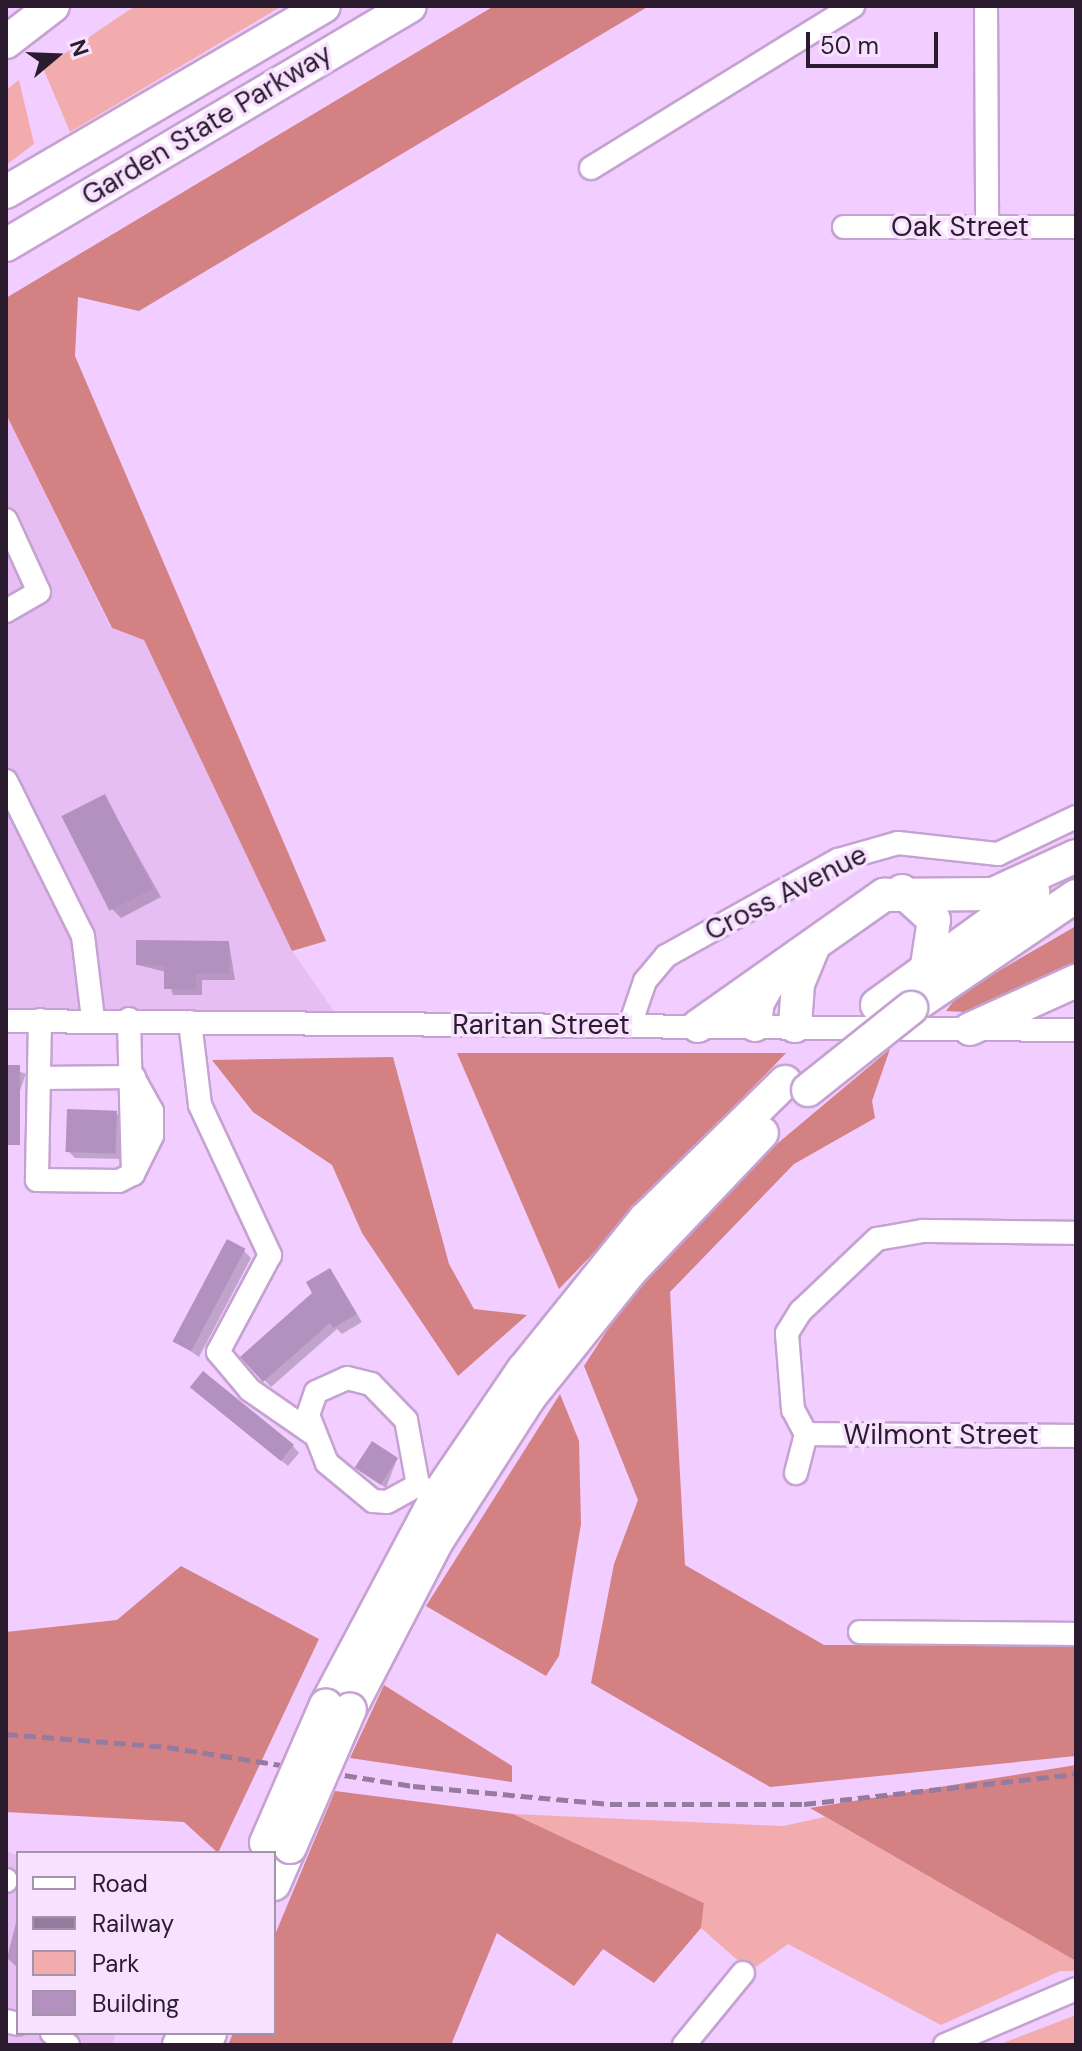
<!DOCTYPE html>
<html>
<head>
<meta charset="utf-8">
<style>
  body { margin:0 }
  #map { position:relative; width:1082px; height:2051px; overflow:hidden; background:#f2cdff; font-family:"DM Sans",sans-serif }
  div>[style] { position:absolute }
  .built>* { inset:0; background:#e6bef4 }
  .green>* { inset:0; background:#f2acae }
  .forest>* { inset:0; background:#d48184 }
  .shadow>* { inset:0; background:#0003; transform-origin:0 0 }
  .building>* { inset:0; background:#b391bf; transform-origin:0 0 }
  .roads { filter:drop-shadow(2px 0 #c5a2d1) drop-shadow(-2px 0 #c5a2d1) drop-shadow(0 2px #c5a2d1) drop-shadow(0 -2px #c5a2d1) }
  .minor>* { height:22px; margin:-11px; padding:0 11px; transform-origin:11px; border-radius:11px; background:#fff }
  .highway>* { height:32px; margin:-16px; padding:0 16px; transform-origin:16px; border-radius:16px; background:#fff }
  .rail>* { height:5px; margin-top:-2.5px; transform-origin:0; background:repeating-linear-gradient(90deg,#957b9e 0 12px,transparent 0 18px) }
  .bridges { filter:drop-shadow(2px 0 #c5a2d1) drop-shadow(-2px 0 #c5a2d1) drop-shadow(0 2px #c5a2d1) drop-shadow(0 -2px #c5a2d1) }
  .highway-bridge>* { height:32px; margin:-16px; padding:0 16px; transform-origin:16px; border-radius:16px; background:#fff }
  span { translate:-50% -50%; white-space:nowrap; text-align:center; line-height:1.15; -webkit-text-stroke:7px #f7e1ff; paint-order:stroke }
  .street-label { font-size:28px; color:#2a1c2e }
  .frame { position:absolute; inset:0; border:8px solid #2a1c2e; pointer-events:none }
  .legend { position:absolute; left:16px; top:1851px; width:260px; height:184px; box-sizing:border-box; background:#f7e1ff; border:2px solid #a592ab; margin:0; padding:10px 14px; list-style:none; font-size:24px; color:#2a1c2e }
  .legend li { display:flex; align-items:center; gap:16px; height:40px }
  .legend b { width:40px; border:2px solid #a592ab }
  .north { position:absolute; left:16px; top:16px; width:80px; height:80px; -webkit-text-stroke:6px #f7e1ff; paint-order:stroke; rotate:71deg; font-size:22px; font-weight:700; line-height:32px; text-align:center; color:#2a1c2e }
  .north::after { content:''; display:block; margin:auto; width:28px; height:36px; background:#2a1c2e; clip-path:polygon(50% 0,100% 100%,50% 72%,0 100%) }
  .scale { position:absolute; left:806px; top:32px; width:132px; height:36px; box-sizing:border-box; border:4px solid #2a1c2e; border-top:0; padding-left:10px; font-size:24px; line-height:28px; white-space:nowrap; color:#2a1c2e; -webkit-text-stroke:6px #f7e1ff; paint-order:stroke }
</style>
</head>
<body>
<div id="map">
  <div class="built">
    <div style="clip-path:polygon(6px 414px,111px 628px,144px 640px,292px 951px,343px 1024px,6px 1021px)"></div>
    <div style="clip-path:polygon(6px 1851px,18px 1856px,18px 2033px,116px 2033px,112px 2045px,6px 2045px)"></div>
  </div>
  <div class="green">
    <div style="clip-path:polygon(135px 6px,282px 6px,70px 132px,43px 68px)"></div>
    <div style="clip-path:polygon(19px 80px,34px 144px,6px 165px,6px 90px)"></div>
    <div style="clip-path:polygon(513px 1814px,783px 1826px,825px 1817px,1076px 1961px,1076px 1971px,1060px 1971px,941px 2025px,788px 1944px,750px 1971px,701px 1928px,704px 1903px)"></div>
    <div style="clip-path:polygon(1076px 2015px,1076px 2045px,998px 2045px)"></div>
  </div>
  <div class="forest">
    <div style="clip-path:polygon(494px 6px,649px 6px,139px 311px,78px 297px,75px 356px,326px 941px,292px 951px,144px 640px,112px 628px,6px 414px,6px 298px)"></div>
    <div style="clip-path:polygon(1076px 926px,1076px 968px,983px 1013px,946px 1011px,959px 994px)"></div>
    <div style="clip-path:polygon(890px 1049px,872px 1101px,875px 1118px,794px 1164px,670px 1292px,685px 1565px,824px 1645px,1076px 1645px,1076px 1756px,770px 1787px,591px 1683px,614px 1564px,638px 1500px,584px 1366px,640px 1280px,765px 1154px)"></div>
    <div style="clip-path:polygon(457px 1053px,786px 1053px,559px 1289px)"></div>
    <div style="clip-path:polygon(393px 1057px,449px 1264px,474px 1309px,527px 1315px,458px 1376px,362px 1233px,332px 1165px,253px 1112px,212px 1060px)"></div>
    <div style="clip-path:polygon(560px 1394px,579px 1441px,581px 1524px,559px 1656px,546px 1676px,426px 1606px)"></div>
    <div style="clip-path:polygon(181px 1566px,319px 1639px,218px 1853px,184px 1822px,6px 1812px,6px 1632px,117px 1620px)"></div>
    <div style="clip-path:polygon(384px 1685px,512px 1766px,512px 1782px,350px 1758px)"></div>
    <div style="clip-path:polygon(1076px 1765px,1076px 1961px,810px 1808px)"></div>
    <div style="clip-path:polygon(335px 1791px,513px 1814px,704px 1903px,701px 1928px,654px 1983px,603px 1949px,574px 1986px,497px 1933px,451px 2045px,228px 2045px,233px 2033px,274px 2033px,274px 1937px)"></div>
  </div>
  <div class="shadow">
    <div style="clip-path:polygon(105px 797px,161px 897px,121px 918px,112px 909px)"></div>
    <div style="clip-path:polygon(229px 943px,235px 980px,202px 980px,202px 995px,173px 995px,166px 972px,138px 965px)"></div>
    <div style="left:6px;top:1067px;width:21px;height:84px;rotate:19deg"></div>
    <div style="clip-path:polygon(116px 1113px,123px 1120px,124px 1159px,75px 1158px,68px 1151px)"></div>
    <div style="clip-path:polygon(244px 1251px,251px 1258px,199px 1357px,176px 1341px)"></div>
    <div style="clip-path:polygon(330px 1270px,362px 1322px,342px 1334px,337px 1329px,271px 1387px,243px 1357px,315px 1293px)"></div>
    <div style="clip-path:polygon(199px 1394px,293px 1446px,299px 1453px,288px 1466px)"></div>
    <div style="clip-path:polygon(397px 1459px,386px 1488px,362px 1472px)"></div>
    <div style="clip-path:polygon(18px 1915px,18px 1968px,7px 1958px)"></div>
  </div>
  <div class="building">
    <div style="left:105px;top:794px;width:106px;height:49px;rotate:63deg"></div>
    <div style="clip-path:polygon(136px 940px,229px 941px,229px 974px,196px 974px,196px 989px,164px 989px,164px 966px,136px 965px)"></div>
    <div style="left:6px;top:1065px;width:14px;height:80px"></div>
    <div style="left:67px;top:1109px;width:50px;height:43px;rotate:2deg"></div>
    <div style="left:227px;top:1239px;width:21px;height:116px;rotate:28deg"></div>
    <div style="clip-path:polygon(330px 1268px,357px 1314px,333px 1328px,330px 1323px,263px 1382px,240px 1357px,312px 1293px,306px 1282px)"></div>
    <div style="left:203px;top:1371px;width:117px;height:21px;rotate:39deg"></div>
    <div style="left:372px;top:1441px;width:31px;height:32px;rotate:33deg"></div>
  </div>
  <div class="roads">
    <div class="minor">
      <div style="left:986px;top:6px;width:220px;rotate:89.7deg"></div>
      <div style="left:591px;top:168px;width:308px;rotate:-31.7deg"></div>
      <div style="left:844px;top:227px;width:232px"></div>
      <div style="left:6px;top:520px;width:79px;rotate:65.4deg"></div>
      <div style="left:39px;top:592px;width:38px;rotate:150deg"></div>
      <div style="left:6px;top:781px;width:173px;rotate:63.6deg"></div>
      <div style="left:83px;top:936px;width:84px;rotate:83.1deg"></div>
      <div style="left:40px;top:1020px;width:160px;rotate:91.1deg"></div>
      <div style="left:37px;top:1180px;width:82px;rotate:0.7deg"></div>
      <div style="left:119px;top:1181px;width:16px;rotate:-27deg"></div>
      <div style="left:133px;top:1174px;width:155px;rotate:-91.5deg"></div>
      <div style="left:6px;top:1021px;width:1070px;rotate:0.48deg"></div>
      <div style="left:190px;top:1022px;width:84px;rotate:83.1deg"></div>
      <div style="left:200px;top:1105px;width:166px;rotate:65deg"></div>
      <div style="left:270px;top:1255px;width:110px;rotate:118.2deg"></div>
      <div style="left:218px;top:1352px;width:50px;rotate:49.9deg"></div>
      <div style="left:250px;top:1390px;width:75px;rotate:34.7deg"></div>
      <div style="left:630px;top:1025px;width:46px;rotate:-71.2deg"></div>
      <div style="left:645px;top:981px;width:33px;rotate:-50deg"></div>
      <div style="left:666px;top:956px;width:197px;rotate:-29.2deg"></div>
      <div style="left:838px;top:860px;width:62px;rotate:-15.8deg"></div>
      <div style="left:898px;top:843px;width:101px;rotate:6.3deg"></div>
      <div style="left:998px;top:854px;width:86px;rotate:-25.4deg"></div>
      <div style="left:39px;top:1078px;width:95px;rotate:-0.6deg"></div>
      <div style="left:133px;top:1174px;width:42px;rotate:-63.4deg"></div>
      <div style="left:152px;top:1136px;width:25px;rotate:-90deg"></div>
      <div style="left:152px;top:1111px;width:38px;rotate:-119deg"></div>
      <div style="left:806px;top:1434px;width:27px;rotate:-118deg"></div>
      <div style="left:793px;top:1410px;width:77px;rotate:-94.5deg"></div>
      <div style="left:787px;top:1333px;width:26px;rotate:-58deg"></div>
      <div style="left:801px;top:1311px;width:105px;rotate:-43.5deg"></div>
      <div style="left:877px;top:1239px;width:47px;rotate:-9.9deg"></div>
      <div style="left:923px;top:1231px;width:153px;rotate:0.7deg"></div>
      <div style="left:806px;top:1434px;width:270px;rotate:0.4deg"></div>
      <div style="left:796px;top:1473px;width:40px;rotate:-75.6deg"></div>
      <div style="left:418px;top:1485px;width:35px;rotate:151deg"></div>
      <div style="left:387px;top:1502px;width:14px;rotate:-176deg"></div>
      <div style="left:373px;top:1501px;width:60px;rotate:-140.4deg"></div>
      <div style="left:327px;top:1463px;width:52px;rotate:-111.6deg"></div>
      <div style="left:308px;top:1415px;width:24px;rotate:-71deg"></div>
      <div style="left:316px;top:1392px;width:34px;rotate:-24deg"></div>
      <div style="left:347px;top:1378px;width:25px;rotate:14deg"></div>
      <div style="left:371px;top:1384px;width:50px;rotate:45.8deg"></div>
      <div style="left:406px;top:1420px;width:66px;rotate:79.5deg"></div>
      <div style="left:418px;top:1485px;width:22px;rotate:30deg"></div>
      <div style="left:860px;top:1632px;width:216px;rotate:0.5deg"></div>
      <div style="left:6px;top:1880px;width:1px;rotate:90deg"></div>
      <div style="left:6px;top:2021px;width:12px;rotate:14deg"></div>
      <div style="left:52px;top:2033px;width:20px;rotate:37deg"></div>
      <div style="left:684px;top:2045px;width:93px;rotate:-50.7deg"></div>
      <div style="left:945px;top:2045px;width:142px;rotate:-23.1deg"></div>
    </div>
    <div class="highway">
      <div style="left:6px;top:42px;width:59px;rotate:-37.5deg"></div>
      <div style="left:6px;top:192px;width:368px;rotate:-30.3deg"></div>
      <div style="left:6px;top:245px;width:469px;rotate:-30.6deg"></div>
      <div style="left:902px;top:891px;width:43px;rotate:42.2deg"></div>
      <div style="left:934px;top:920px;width:47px;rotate:98.7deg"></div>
      <div style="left:877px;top:1005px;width:193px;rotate:-35.9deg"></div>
      <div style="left:911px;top:1008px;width:199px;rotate:-34.2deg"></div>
      <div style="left:755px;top:1025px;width:23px;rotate:-83deg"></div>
      <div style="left:758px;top:1002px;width:32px;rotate:-60deg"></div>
      <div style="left:698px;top:1026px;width:228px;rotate:-35.2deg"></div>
      <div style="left:884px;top:895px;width:109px;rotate:-0.5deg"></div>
      <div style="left:993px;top:894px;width:91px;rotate:-24.6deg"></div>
      <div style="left:795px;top:1026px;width:42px;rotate:-85.9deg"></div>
      <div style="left:798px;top:984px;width:42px;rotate:-67.7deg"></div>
      <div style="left:970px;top:1029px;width:116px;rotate:-24.4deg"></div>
      <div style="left:326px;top:1705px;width:237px;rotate:-62deg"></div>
      <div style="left:437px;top:1496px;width:153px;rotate:-55.7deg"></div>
      <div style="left:523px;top:1370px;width:194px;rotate:-51.1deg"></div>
      <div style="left:645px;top:1219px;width:196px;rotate:-44.4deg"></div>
      <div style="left:350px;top:1709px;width:187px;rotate:-62.6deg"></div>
      <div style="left:436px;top:1543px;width:172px;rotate:-57.3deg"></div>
      <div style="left:529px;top:1398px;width:160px;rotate:-51.3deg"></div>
      <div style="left:629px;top:1273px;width:193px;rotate:-46.5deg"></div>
      <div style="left:274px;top:1884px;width:40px;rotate:-66.6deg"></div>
      <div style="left:179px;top:2045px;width:13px;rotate:-63deg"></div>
      <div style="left:205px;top:2045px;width:13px;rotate:-67deg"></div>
    </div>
  </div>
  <div class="rail">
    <div style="left:6px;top:1734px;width:162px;rotate:4.6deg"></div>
    <div style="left:167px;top:1747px;width:249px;rotate:9deg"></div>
    <div style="left:413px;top:1786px;width:198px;rotate:5.2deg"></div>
    <div style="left:610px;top:1804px;width:194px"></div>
    <div style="left:804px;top:1804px;width:274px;rotate:-6.3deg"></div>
  </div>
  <div class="bridges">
    <div class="highway-bridge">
      <div style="left:808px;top:1090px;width:132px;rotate:-38.5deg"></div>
      <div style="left:266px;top:1843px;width:150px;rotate:-66.5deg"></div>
      <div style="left:290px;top:1847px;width:150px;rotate:-66.5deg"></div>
    </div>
  </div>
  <div class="street-label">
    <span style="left:207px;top:125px;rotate:-31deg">Garden State Parkway</span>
    <span style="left:960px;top:227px">Oak Street</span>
    <span style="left:786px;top:893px;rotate:-27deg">Cross Avenue</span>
    <span style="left:541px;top:1025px">Raritan Street</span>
    <span style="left:941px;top:1435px">Wilmont Street</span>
  </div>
  <div class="frame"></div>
  <ul class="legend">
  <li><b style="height:10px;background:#fff"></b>Road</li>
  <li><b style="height:10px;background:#957b9e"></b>Railway</li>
  <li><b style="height:22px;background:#f2acae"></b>Park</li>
  <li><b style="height:22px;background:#b391bf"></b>Building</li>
  </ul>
  <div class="north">N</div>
  <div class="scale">50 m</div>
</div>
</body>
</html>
